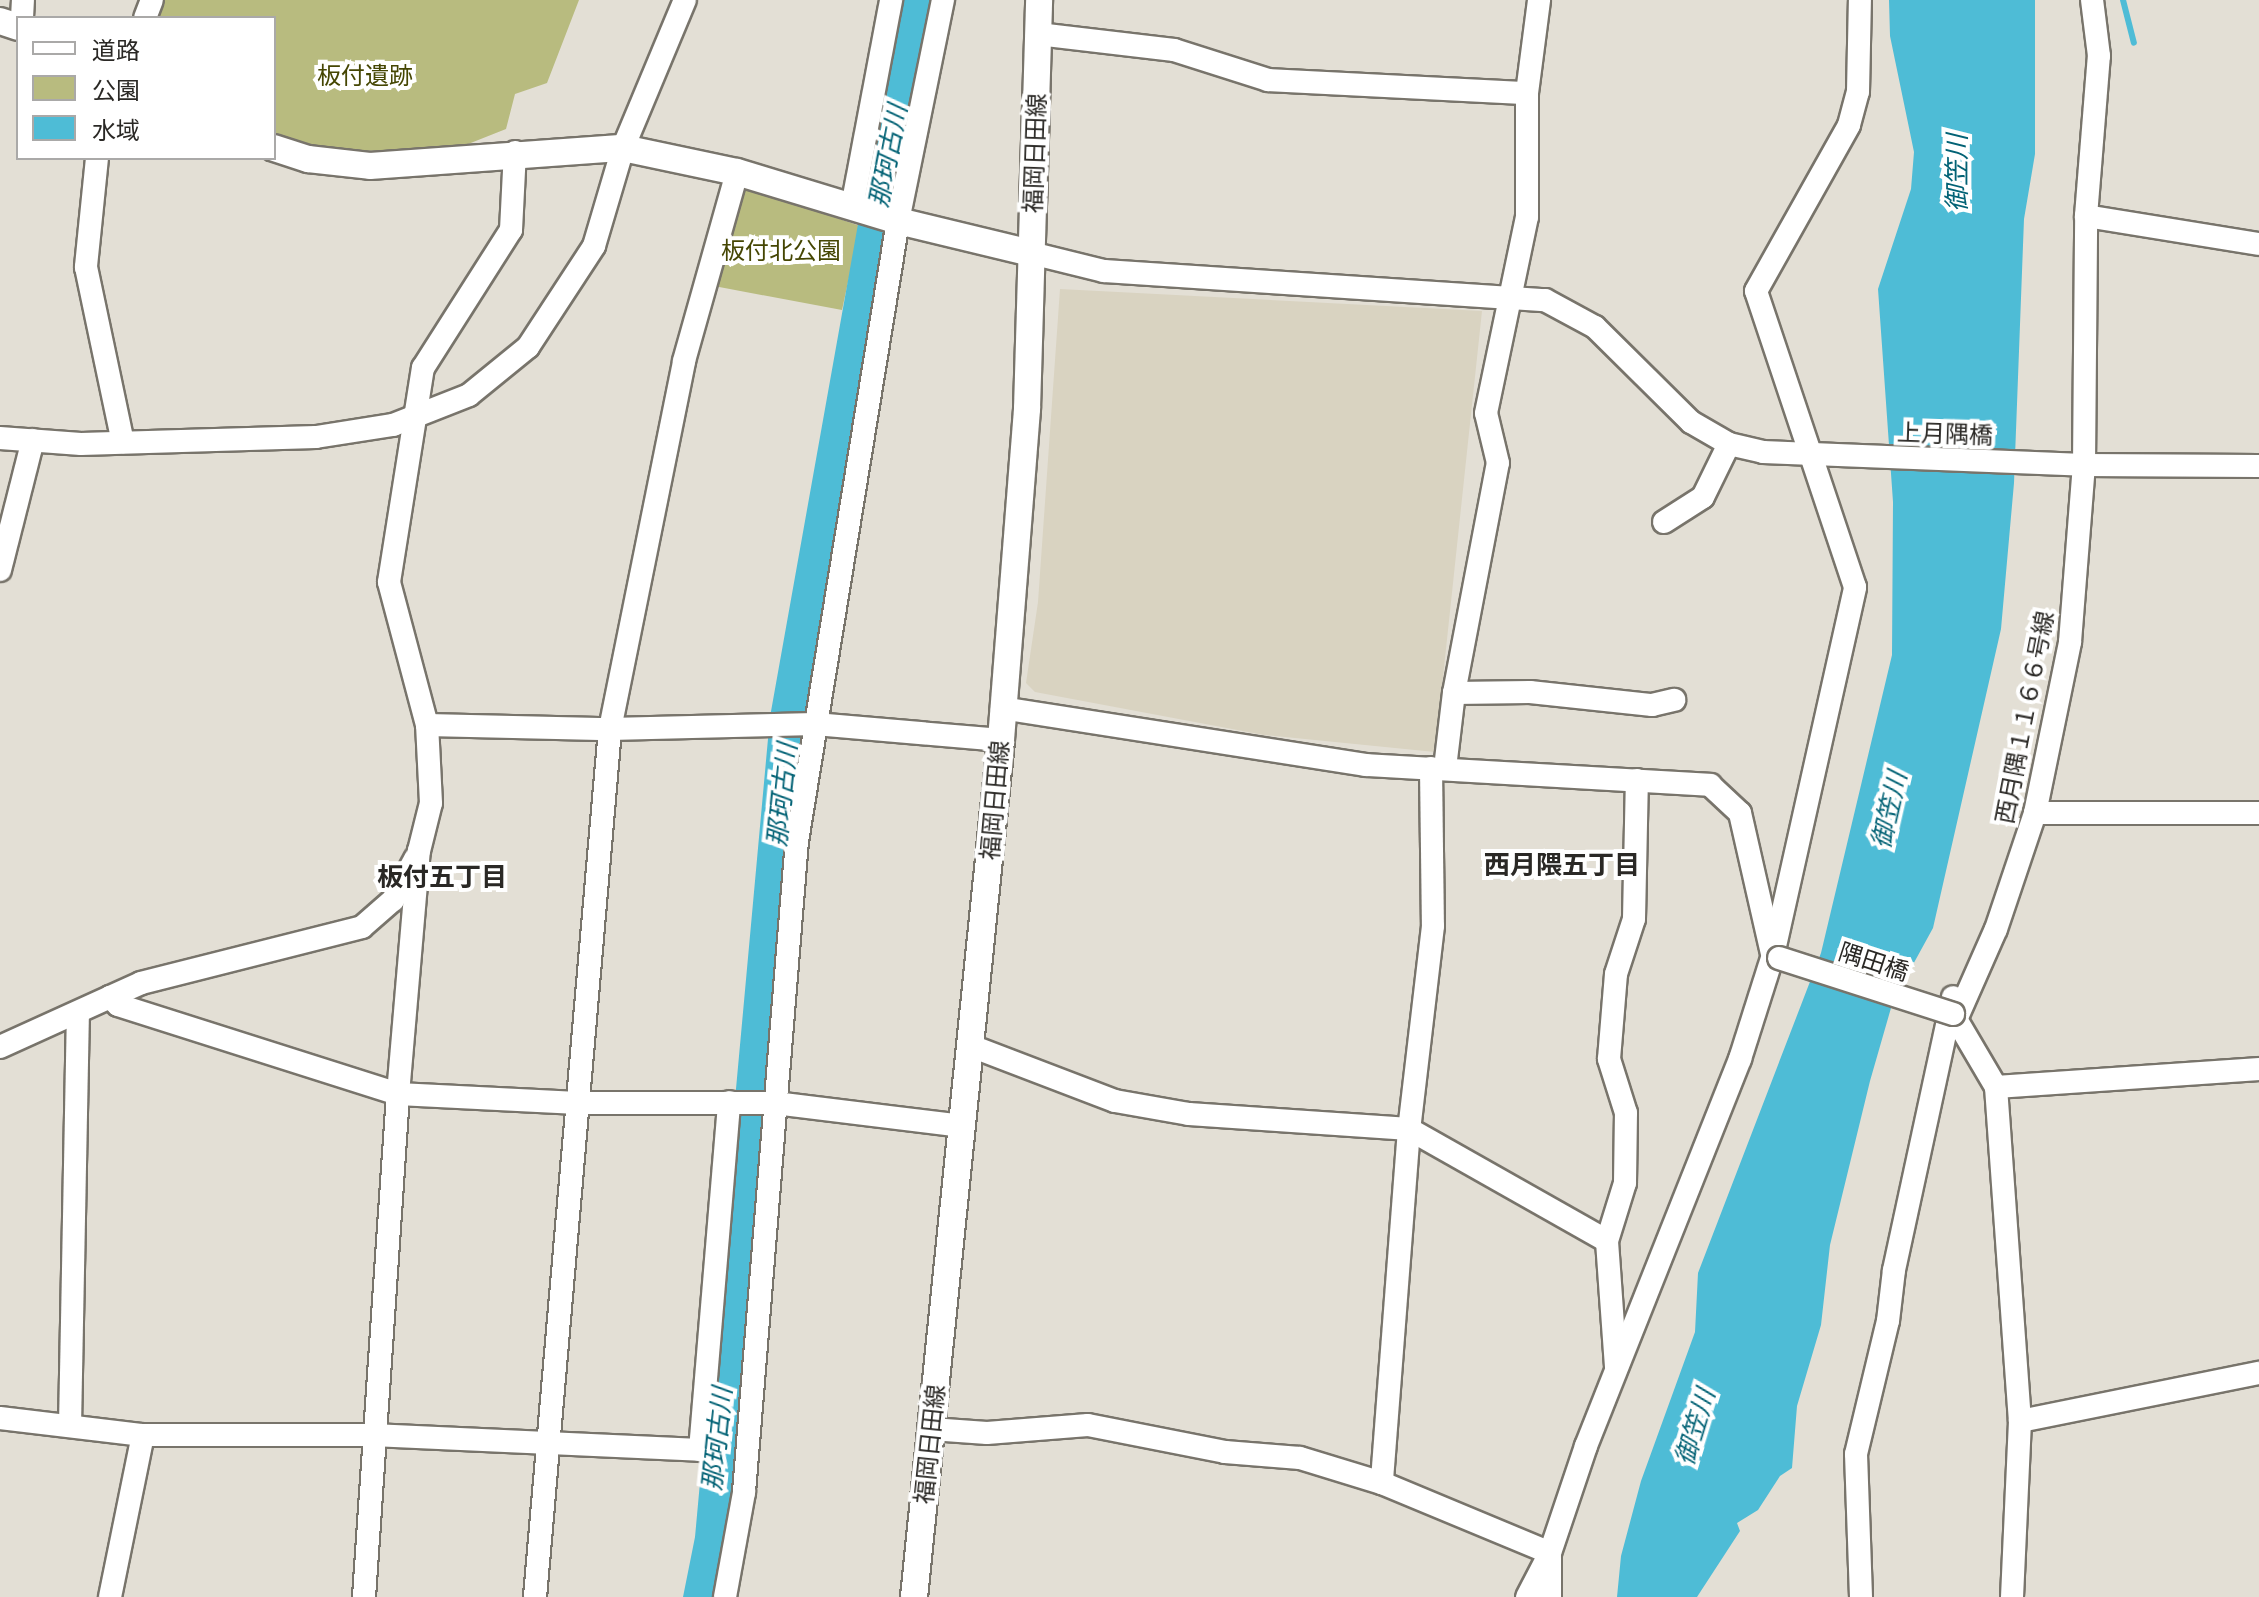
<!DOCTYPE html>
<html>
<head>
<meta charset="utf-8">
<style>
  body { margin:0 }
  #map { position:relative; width:2259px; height:1597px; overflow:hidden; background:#e3dfd5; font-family:"Open Sans","Noto Sans JP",sans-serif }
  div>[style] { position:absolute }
  .built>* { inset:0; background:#d9d3c1 }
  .green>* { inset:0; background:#b8bb7f }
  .water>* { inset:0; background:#4ebcd6 }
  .stream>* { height:6px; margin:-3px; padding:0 3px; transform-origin:3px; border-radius:3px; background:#4ebcd6 }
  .roads { filter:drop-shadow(2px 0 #78746b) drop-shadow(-2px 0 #78746b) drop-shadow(0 2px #78746b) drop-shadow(0 -2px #78746b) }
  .minor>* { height:22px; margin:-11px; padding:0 11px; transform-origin:11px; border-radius:11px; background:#fff }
  .major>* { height:26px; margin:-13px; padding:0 13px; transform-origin:13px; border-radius:13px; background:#fff }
  .bridges { filter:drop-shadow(2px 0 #78746b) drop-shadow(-2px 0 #78746b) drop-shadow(0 2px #78746b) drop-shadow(0 -2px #78746b) }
  .minor-bridge>* { height:22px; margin:-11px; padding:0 11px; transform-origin:11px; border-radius:11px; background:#fff }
  span { translate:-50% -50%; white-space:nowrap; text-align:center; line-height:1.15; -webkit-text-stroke:8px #fff; paint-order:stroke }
  .park-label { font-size:24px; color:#454603 }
  .street-label { font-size:24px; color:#2a2825 }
  .water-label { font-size:26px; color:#026275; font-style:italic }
  .neighbourhood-label { font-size:26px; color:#2a2825; font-weight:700 }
  .legend { position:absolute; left:16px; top:16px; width:260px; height:144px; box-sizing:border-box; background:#fff; border:2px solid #aaa9a8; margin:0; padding:10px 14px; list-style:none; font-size:24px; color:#2a2825 }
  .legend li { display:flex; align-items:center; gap:16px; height:40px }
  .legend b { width:40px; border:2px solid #aaa9a8 }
</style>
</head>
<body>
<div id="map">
  <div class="built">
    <div style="clip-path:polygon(1060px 289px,1482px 311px,1435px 752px,1264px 735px,1035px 692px,1026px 683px,1038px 602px)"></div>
  </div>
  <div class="green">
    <div style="clip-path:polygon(158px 0,579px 0,547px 83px,515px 94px,506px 129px,453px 150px,334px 151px,274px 133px,274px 18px,151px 18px)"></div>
    <div style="clip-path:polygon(749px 188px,860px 226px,842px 310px,714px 286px,742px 191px)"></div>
  </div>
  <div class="water">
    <div style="clip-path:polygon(898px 0,937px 0,846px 473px,720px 1597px,683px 1597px,695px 1537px,770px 717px)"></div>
    <div style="clip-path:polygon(1889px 0,2035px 0,2035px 154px,2024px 219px,2014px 483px,2001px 629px,1933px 928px,1893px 1001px,1870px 1081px,1830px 1245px,1821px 1325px,1797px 1406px,1792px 1468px,1780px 1476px,1758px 1510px,1737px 1523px,1740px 1531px,1697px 1597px,1617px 1597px,1621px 1556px,1641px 1481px,1695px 1332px,1698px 1273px,1821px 953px,1892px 655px,1893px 502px,1878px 289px,1911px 189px,1914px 152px,1890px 36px)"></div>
  </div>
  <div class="stream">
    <div style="left:2123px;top:0;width:44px;rotate:75.7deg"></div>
  </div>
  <div class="roads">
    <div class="minor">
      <div style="left:22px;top:18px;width:18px;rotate:-87deg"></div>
      <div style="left:145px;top:18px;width:19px;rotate:-69deg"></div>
      <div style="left:1038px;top:34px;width:137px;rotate:6.7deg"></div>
      <div style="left:1174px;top:50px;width:99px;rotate:17.7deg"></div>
      <div style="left:1268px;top:80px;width:259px;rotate:2.9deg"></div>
      <div style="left:97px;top:158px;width:110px;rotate:95.8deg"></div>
      <div style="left:86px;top:267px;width:179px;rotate:78.1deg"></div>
      <div style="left:852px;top:207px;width:211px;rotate:-79.3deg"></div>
      <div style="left:2086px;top:216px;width:175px;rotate:9.2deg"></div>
      <div style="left:1031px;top:253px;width:75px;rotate:13.9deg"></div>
      <div style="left:1104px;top:271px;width:442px;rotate:3.8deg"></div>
      <div style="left:1545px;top:300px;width:57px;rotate:28.4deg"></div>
      <div style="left:1595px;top:327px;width:135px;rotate:44.7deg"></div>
      <div style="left:1691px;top:422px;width:44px;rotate:30.1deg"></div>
      <div style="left:1729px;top:444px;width:35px;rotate:13deg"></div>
      <div style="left:1763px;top:452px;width:321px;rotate:2.3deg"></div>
      <div style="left:2084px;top:465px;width:175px;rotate:0.3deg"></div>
      <div style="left:0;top:438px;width:81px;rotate:4.2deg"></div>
      <div style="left:81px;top:444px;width:235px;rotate:-1.7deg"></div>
      <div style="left:316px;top:437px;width:78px;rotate:-8.9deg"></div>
      <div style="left:393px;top:425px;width:82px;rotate:-21.5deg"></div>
      <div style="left:469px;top:395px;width:76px;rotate:-39.1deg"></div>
      <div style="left:528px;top:347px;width:121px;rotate:-56.8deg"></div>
      <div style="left:594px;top:246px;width:102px;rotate:-73.5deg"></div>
      <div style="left:623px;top:148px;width:160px;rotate:-67.3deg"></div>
      <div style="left:1664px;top:522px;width:46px;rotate:-32.7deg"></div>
      <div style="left:1703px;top:497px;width:59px;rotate:-63.9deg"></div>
      <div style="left:0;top:570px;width:134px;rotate:-75.8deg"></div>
      <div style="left:1454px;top:693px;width:76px;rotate:-0.8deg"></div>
      <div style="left:1530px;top:692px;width:123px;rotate:6.1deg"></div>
      <div style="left:1652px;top:705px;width:23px;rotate:-13deg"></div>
      <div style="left:1002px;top:708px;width:368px;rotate:8.9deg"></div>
      <div style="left:1366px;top:765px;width:345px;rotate:3.3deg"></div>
      <div style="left:1710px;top:785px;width:41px;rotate:43deg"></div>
      <div style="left:1740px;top:813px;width:145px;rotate:77.2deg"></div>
      <div style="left:427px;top:725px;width:183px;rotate:1.3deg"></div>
      <div style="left:610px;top:729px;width:205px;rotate:-1.4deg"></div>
      <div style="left:815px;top:724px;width:187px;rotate:4.9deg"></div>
      <div style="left:1431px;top:768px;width:158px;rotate:89.3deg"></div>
      <div style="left:1433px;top:926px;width:204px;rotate:96.7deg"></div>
      <div style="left:1409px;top:1129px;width:355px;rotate:94.4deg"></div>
      <div style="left:1382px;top:1483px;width:182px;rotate:22.6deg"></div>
      <div style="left:1445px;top:768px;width:76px;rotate:-83.2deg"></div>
      <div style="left:1454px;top:693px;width:234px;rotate:-79.2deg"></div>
      <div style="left:1498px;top:463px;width:51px;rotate:-103.5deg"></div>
      <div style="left:1486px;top:413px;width:200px;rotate:-78.2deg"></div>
      <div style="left:1527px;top:217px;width:124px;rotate:-90deg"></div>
      <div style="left:1527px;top:93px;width:94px;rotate:-82.6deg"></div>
      <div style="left:2035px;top:813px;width:224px"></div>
      <div style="left:110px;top:997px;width:34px;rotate:-24deg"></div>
      <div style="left:141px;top:983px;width:228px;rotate:-14.2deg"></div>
      <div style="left:362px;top:927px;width:41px;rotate:-41.1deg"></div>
      <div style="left:393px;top:900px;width:47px;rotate:-61.8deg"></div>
      <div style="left:1953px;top:1014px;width:85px;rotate:59.5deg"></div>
      <div style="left:1996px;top:1087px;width:264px;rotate:-3.9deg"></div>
      <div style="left:1958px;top:1015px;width:94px;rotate:-66.2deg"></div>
      <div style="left:1996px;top:929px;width:122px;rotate:-71.4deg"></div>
      <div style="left:2035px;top:813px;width:175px;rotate:-78.4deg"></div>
      <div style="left:2070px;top:642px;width:178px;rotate:-85.5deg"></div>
      <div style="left:2084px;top:465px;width:249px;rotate:-89.5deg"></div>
      <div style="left:2086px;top:216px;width:161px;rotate:-85.4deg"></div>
      <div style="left:2099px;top:56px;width:56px;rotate:-97.1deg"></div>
      <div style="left:971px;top:1046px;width:154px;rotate:20.9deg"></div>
      <div style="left:1115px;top:1101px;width:75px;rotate:10deg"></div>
      <div style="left:1189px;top:1114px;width:221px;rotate:3.9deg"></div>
      <div style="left:1409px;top:1129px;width:227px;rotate:29.5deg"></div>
      <div style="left:0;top:1047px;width:121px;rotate:-24.4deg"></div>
      <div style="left:110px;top:997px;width:11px;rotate:45deg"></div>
      <div style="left:118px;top:1005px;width:294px;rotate:17.6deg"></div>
      <div style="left:398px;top:1094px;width:180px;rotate:2.9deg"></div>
      <div style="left:578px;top:1103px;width:197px"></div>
      <div style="left:775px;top:1103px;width:187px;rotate:7deg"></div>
      <div style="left:1996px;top:1087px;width:335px;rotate:85.9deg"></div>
      <div style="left:2020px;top:1421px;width:176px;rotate:92.6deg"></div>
      <div style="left:1616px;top:1367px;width:126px;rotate:-94.1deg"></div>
      <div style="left:1607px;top:1241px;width:61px;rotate:-72.8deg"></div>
      <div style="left:1625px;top:1183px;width:70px;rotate:-89.2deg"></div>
      <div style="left:1626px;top:1113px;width:57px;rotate:-107.5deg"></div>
      <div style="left:1609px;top:1059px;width:85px;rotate:-85.3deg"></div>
      <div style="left:1616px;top:974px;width:58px;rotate:-71.9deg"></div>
      <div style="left:1634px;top:919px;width:139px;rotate:-88.8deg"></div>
      <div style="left:0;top:1418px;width:144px;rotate:6.8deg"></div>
      <div style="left:143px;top:1435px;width:229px"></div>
      <div style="left:372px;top:1435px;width:328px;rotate:2.6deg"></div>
      <div style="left:700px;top:1450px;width:349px;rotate:-85.2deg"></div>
      <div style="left:2020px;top:1421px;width:244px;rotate:-11.4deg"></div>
      <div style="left:70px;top:1426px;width:413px;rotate:-88.9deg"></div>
      <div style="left:931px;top:1429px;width:56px;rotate:4.1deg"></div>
      <div style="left:987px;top:1433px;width:101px;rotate:-4.5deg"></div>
      <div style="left:1088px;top:1425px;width:140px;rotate:11.1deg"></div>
      <div style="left:1225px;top:1452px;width:75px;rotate:4.6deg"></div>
      <div style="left:1300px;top:1458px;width:86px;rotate:17deg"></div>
      <div style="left:110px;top:1597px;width:165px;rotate:-78.5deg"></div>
      <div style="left:364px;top:1597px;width:504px;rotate:-86.13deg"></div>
      <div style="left:398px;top:1094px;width:244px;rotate:-85.1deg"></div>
      <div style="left:419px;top:851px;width:49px;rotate:-76deg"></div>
      <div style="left:431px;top:803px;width:78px;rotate:-92.9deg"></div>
      <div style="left:427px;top:725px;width:148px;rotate:-104.9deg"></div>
      <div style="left:389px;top:582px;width:217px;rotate:-81deg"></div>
      <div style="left:423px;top:368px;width:164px;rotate:-57.5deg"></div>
      <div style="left:511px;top:230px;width:78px;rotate:-87.1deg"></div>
      <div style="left:535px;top:1597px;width:871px;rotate:-85.06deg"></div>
      <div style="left:610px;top:729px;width:375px;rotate:-78.6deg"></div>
      <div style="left:684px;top:361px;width:196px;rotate:-74.3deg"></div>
      <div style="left:725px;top:1597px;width:107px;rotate:-79.7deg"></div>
      <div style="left:744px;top:1492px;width:653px;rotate:-85.35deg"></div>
      <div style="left:797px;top:841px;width:628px;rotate:-80.75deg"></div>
      <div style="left:898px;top:221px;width:226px;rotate:-78.5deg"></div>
      <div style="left:1527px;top:1597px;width:50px;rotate:-62.4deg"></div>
      <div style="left:1550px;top:1553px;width:113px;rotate:-71.4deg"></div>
      <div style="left:1586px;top:1446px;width:417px;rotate:-68.3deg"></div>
      <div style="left:1740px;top:1059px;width:109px;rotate:-72.4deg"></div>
      <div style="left:1773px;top:955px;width:377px;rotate:-77.4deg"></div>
      <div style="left:1855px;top:587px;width:312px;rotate:-108.5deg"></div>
      <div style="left:1756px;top:291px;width:190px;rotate:-60.7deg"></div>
      <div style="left:1849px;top:125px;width:34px;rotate:-75deg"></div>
      <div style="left:1858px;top:92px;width:92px;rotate:-88.8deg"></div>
      <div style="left:1550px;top:1597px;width:39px;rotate:-90deg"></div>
      <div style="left:1861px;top:1597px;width:143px;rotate:-92deg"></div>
      <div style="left:1856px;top:1454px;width:137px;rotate:-76.5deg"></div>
      <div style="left:1888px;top:1321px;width:51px;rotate:-83.3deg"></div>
      <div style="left:1894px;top:1270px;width:279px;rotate:-77.8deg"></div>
    </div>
    <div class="major">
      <div style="left:0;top:21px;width:19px;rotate:18deg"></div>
      <div style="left:274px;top:148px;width:36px;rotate:18deg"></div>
      <div style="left:308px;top:159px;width:62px;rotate:6.4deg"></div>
      <div style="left:370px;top:166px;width:254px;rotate:-4.1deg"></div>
      <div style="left:623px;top:148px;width:116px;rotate:11.9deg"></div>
      <div style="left:737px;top:172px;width:168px;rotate:16.9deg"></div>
      <div style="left:898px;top:221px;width:137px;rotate:13.5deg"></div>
      <div style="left:914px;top:1597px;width:861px;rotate:-84.2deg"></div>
      <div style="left:1001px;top:740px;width:332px;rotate:-85.5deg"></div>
      <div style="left:1027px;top:409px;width:409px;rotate:-88.3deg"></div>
    </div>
  </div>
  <div class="bridges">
    <div class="minor-bridge">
      <div style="left:1779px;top:958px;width:183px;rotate:17.8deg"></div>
    </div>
  </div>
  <div class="park-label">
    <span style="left:365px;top:75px">板付遺跡</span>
    <span style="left:781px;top:250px">板付北公園</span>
  </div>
  <div class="street-label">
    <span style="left:1034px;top:153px;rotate:-88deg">福岡日田線</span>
    <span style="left:1945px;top:433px;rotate:2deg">上月隅橋</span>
    <span style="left:2024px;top:717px;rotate:-79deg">西月隅１１６６号線</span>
    <span style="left:994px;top:800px;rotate:-85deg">福岡日田線</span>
    <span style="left:1874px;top:961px;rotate:18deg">隅田橋</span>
    <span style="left:929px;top:1444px;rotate:-84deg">福岡日田線</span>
  </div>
  <div class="water-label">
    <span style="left:888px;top:156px;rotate:-79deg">那珂古川</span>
    <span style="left:1957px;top:173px;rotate:-90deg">御笠川</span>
    <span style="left:782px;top:795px;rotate:-84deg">那珂古川</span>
    <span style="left:1889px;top:810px;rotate:-77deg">御笠川</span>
    <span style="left:1695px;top:1427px;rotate:-73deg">御笠川</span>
    <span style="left:717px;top:1439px;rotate:-84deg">那珂古川</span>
  </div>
  <div class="neighbourhood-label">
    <span style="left:1562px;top:865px">西月隈五丁目</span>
    <span style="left:442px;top:877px">板付五丁目</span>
  </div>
  <ul class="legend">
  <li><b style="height:10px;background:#fff"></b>道路</li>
  <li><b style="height:22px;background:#b8bb7f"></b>公園</li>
  <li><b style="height:22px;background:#4ebcd6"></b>水域</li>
  </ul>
</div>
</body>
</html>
